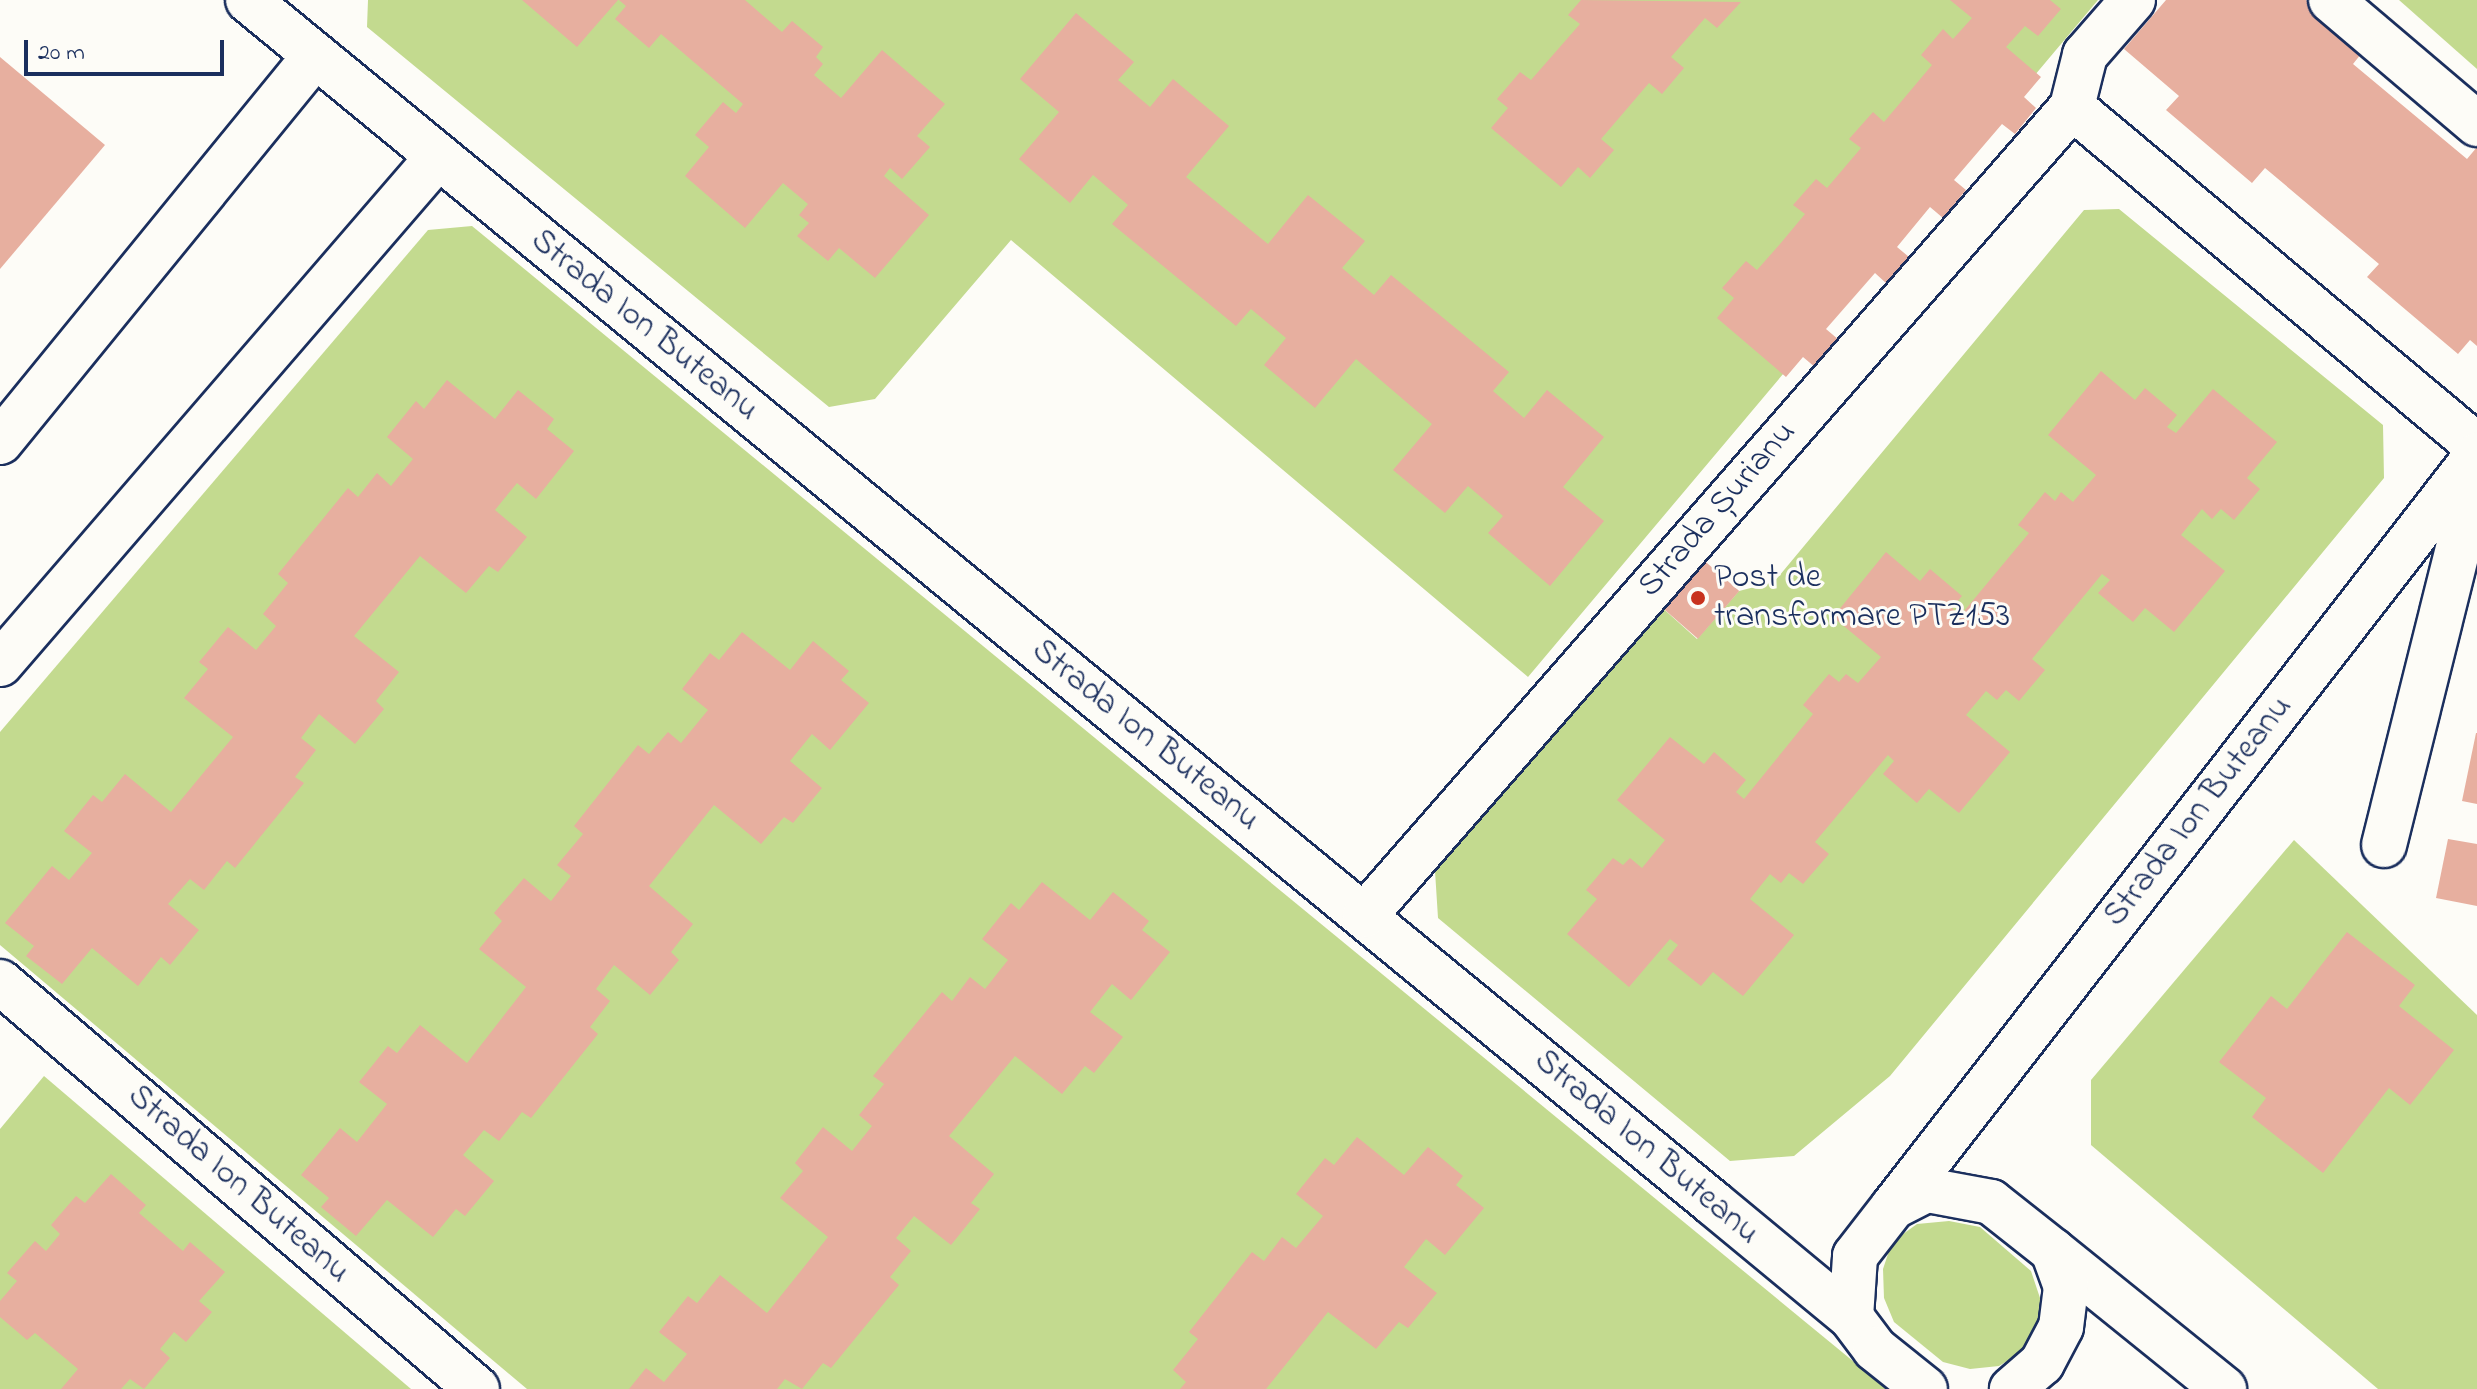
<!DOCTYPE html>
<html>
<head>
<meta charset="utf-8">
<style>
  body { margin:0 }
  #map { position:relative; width:2477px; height:1389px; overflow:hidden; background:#fdfcf7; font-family:"Indie Flower",sans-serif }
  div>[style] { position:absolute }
  .green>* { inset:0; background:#c3da8f }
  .building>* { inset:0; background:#e7af9f; transform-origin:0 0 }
  .roads { filter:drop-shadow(2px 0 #1b2f5e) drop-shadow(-2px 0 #1b2f5e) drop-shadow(0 2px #1b2f5e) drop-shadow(0 -2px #1b2f5e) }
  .minor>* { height:44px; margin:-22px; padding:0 22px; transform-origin:22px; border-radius:22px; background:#fdfcf7 }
  .dots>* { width:22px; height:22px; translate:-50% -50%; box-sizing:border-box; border:4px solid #fdfcf7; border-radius:50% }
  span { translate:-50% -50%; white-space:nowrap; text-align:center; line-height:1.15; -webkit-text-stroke:6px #fdfcf7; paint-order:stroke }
  .street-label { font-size:34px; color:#1b2f5e }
  .poi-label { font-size:34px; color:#1b2f5e }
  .left { translate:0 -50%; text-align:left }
  .scale { position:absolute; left:24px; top:40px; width:200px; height:36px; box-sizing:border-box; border:4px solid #1b2f5e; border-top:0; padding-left:10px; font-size:24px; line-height:28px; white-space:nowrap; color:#1b2f5e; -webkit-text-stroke:6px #fdfcf7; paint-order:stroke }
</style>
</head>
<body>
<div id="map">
  <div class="green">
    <div style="clip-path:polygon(368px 0,2098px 0,1528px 677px,1011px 240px,875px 399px,829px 407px,367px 27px)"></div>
    <div style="clip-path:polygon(2399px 0,2477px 0,2477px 69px)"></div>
    <div style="clip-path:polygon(2119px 209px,2383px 425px,2384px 478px,1890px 1076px,1794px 1156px,1730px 1161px,1438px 918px,1435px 871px,1658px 604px,1697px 639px,1739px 591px,1774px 582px,2084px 210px)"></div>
    <div style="clip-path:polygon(472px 226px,1887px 1389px,527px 1389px,0 945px,0 732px,428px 230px)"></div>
    <div style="clip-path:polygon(2294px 840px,2477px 1015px,2477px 1389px,2378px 1389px,2091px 1145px,2091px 1080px)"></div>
    <div style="clip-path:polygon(44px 1076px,411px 1389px,0 1389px,0 1129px)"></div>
    <div style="clip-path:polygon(1949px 1221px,1980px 1227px,2031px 1271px,2041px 1301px,2037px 1327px,2025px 1350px,1999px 1366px,1970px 1369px,1943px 1362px,1894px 1322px,1884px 1298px,1883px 1269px,1892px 1242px,1917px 1224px)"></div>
  </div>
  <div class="building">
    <div style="clip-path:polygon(522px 0,618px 0,577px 47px)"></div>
    <div style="clip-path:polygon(619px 0,745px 0,782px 32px,792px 21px,823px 47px,816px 57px,823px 64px,814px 75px,841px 98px,882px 50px,945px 104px,917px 136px,930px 147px,902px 179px,890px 168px,884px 176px,929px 215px,875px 278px,839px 248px,828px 261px,797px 236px,809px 223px,799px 215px,808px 204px,783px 183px,745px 228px,685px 176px,709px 147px,695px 135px,723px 102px,736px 113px,743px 104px,661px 34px,649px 48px,615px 19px,626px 6px)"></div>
    <div style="clip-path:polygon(1581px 0,1741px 2px,1717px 28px,1705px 18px,1671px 57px,1684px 68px,1662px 94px,1649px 83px,1601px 139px,1614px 150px,1590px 178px,1578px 167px,1561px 187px,1491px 128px,1508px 108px,1497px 99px,1520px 72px,1531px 80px,1580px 24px,1568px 15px)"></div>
    <div style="clip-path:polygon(1950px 0,2050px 0,2061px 9px,2038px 36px,2025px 26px,2006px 47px,2041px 77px,2024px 97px,2036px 108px,2015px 134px,2002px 124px,1954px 180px,1966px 190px,1943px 218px,1930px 207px,1897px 247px,1909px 257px,1887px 284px,1875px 273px,1826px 329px,1839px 340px,1816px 368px,1803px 357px,1786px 377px,1717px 318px,1734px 298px,1722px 288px,1746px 261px,1757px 270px,1780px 244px,1805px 214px,1793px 205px,1816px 179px,1827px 188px,1861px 148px,1849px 139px,1873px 112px,1884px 122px,1932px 65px,1921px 55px,1943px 29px,1953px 39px,1972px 18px)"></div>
    <div style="clip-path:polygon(2166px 0,2306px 0,2365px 49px,2353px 64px,2467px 159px,2477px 147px,2477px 346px,2470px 340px,2458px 354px,2367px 277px,2379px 264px,2265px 168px,2252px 183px,2166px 110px,2179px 96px,2124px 49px)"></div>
    <div style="clip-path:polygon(1076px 13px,1134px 62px,1118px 80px,1150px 107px,1173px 79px,1229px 126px,1186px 177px,1268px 244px,1308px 195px,1365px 241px,1342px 268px,1374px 295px,1391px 275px,1509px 372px,1493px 391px,1524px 418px,1547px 390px,1604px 437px,1563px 487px,1604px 521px,1550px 586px,1488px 533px,1503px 516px,1468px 486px,1445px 513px,1393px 470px,1432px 424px,1356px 359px,1315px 408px,1264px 365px,1286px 338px,1251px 309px,1236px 326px,1112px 224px,1128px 205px,1093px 175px,1070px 203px,1019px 159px,1059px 112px,1020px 79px)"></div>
    <div style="clip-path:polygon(0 57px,105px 145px,0 269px)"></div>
    <div style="clip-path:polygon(2101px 371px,2135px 400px,2145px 388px,2177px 415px,2167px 427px,2176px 433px,2213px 389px,2277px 442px,2247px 478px,2260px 489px,2234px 520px,2221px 509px,2212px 519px,2202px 509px,2181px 535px,2225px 571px,2174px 632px,2145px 608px,2133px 622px,2098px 593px,2110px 580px,2102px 574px,2032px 659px,2045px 670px,2019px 701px,2006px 690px,1997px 700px,1986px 691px,1966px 715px,2010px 752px,1959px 813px,1929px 789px,1917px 803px,1883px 774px,1894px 761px,1888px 755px,1815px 842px,1829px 854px,1803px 884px,1789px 873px,1781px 883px,1770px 874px,1750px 899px,1794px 935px,1743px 996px,1713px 972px,1701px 986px,1667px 959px,1678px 945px,1670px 939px,1629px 987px,1567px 934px,1597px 899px,1586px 890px,1613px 858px,1623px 865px,1630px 858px,1642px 868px,1665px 840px,1617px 800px,1670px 737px,1704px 764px,1714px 752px,1746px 780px,1736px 792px,1744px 799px,1813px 714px,1803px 705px,1829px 674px,1839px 682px,1846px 674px,1858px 683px,1881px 657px,1833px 617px,1886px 552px,1920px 581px,1930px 569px,1962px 596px,1952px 608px,1960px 616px,2029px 533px,2018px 525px,2045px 492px,2055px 501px,2061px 492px,2073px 502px,2096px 475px,2048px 435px)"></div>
    <div style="clip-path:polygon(447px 380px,495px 419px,518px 390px,554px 419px,547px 429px,574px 451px,536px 499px,517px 483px,495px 510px,527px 537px,498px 572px,489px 566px,466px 593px,420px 556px,354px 636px,399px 672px,376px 701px,384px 709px,355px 744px,319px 714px,301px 738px,316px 750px,295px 777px,304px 783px,235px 868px,227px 861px,204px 890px,190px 879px,168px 904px,199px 930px,170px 965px,161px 957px,138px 986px,92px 948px,62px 984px,26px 956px,34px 946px,5px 923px,52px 866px,69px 880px,92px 853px,64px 831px,93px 795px,102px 802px,125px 774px,171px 812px,233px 737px,184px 698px,208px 669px,199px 662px,228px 627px,256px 650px,276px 626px,263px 614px,288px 583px,278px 574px,348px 488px,358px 497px,377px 473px,391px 486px,413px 459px,387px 437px,416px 401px,424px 409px)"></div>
    <div style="left:1700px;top:557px;width:52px;height:63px;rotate:41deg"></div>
    <div style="clip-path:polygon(742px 632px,790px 670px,813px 641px,849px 671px,841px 680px,869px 703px,830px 750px,812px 734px,790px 761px,822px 788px,793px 823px,784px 817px,761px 844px,714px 805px,649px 886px,693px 924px,671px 952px,679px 960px,650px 995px,614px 965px,596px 989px,610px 1001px,590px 1027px,598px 1034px,531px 1118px,522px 1112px,499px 1141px,484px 1130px,463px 1155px,494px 1181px,465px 1216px,456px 1209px,433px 1237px,387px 1200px,356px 1236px,321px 1207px,329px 1198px,301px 1175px,340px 1128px,357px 1142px,387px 1104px,359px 1082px,388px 1046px,397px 1053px,420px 1025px,467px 1063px,526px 987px,479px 949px,502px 921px,494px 913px,524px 878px,551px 901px,571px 876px,557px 865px,583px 834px,574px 826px,638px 745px,649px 754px,668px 732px,681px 743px,708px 710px,682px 689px,710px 653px,719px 660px)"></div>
    <div style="clip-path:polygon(2476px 733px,2477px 733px,2477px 804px,2462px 801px)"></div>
    <div style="clip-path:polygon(2448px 839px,2477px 844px,2477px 906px,2436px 898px)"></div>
    <div style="clip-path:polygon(1042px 882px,1090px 920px,1113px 892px,1149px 921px,1142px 930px,1170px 952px,1131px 1000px,1112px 984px,1090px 1012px,1123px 1037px,1094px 1073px,1085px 1066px,1062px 1094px,1015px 1056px,949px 1136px,994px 1174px,971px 1203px,980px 1209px,951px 1245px,914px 1216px,896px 1238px,911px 1251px,890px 1277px,899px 1285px,831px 1368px,823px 1363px,802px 1389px,785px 1379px,777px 1389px,629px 1389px,646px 1368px,664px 1382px,687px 1354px,659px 1332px,688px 1296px,697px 1303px,720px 1275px,767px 1313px,828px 1237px,780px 1198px,803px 1171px,795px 1163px,823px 1127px,852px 1151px,872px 1126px,859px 1115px,884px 1084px,873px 1076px,942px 992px,952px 1001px,970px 977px,985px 989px,1008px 960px,982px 939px,1011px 903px,1019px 910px)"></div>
    <div style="clip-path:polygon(2347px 932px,2415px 985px,2399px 1006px,2454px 1050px,2410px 1105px,2389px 1088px,2323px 1173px,2252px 1117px,2266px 1098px,2219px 1062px,2271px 996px,2287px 1009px)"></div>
    <div style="clip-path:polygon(1357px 1137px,1404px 1175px,1428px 1147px,1463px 1176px,1456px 1185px,1484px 1208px,1445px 1255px,1426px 1239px,1404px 1267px,1437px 1293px,1408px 1328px,1399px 1322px,1376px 1349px,1328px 1312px,1266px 1389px,1180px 1389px,1186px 1382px,1173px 1370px,1198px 1339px,1189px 1332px,1252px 1252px,1264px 1261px,1282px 1237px,1296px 1248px,1323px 1216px,1296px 1194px,1325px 1158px,1334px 1165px)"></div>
    <div style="clip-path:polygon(111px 1174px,146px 1205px,139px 1213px,183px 1251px,190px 1242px,225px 1272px,199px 1301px,212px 1312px,186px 1342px,174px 1332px,160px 1349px,170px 1358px,144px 1389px,130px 1379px,121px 1389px,61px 1389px,78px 1369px,35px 1333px,27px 1340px,0 1317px,0 1301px,17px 1281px,7px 1273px,35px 1241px,46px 1251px,60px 1234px,51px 1225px,76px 1196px,85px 1203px)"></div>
  </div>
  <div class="roads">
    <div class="minor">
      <div style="left:248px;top:0;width:1896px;rotate:39.39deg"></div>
      <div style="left:1713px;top:1203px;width:179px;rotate:39.6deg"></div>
      <div style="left:1851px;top:1317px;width:40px;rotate:53deg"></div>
      <div style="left:1875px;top:1349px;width:64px;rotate:38.7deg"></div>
      <div style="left:2331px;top:0;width:192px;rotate:40.3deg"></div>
      <div style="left:2072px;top:107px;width:528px;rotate:39.93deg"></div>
      <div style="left:0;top:442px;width:498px;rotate:-50.8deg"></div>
      <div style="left:0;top:664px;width:669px;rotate:-49.18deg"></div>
      <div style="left:2384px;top:845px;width:385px;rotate:-76deg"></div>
      <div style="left:1365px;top:915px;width:1074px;rotate:-48.81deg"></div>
      <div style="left:2072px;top:107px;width:54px;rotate:-76deg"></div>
      <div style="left:2085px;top:55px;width:73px;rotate:-48.9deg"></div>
      <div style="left:0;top:982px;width:627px;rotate:40.47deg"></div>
      <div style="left:1893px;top:1207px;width:952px;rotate:-52.17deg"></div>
      <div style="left:2053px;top:1251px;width:220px;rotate:38.9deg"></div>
      <div style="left:1851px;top:1317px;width:61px;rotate:-86.2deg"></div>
      <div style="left:1855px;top:1256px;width:62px;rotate:-52.2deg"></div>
      <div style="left:1893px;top:1207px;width:38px;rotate:-27deg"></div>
      <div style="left:1927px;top:1190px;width:65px;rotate:10.6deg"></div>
      <div style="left:1991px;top:1202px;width:79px;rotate:38.3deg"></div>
      <div style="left:2053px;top:1251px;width:38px;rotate:70deg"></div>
      <div style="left:2066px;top:1287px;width:40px;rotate:97.1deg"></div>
      <div style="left:2061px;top:1327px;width:41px;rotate:117.8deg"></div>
      <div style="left:2042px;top:1363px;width:40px;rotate:139deg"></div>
    </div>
  </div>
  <div class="dots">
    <div style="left:1698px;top:598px;background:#c8321e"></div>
  </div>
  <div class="street-label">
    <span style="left:644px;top:326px;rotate:39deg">Strada Ion Buteanu</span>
    <span style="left:1718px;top:510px;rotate:-49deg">Strada Șurianu</span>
    <span style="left:1145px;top:736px;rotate:39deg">Strada Ion Buteanu</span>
    <span style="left:2199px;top:812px;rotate:-52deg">Strada Ion Buteanu</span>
    <span style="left:1646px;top:1148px;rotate:40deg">Strada Ion Buteanu</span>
    <span style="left:238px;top:1185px;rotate:41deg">Strada Ion Buteanu</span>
  </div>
  <div class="poi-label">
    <span class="left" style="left:1714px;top:598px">Post de<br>transformare PTZ153</span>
  </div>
  <div class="scale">20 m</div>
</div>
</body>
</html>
